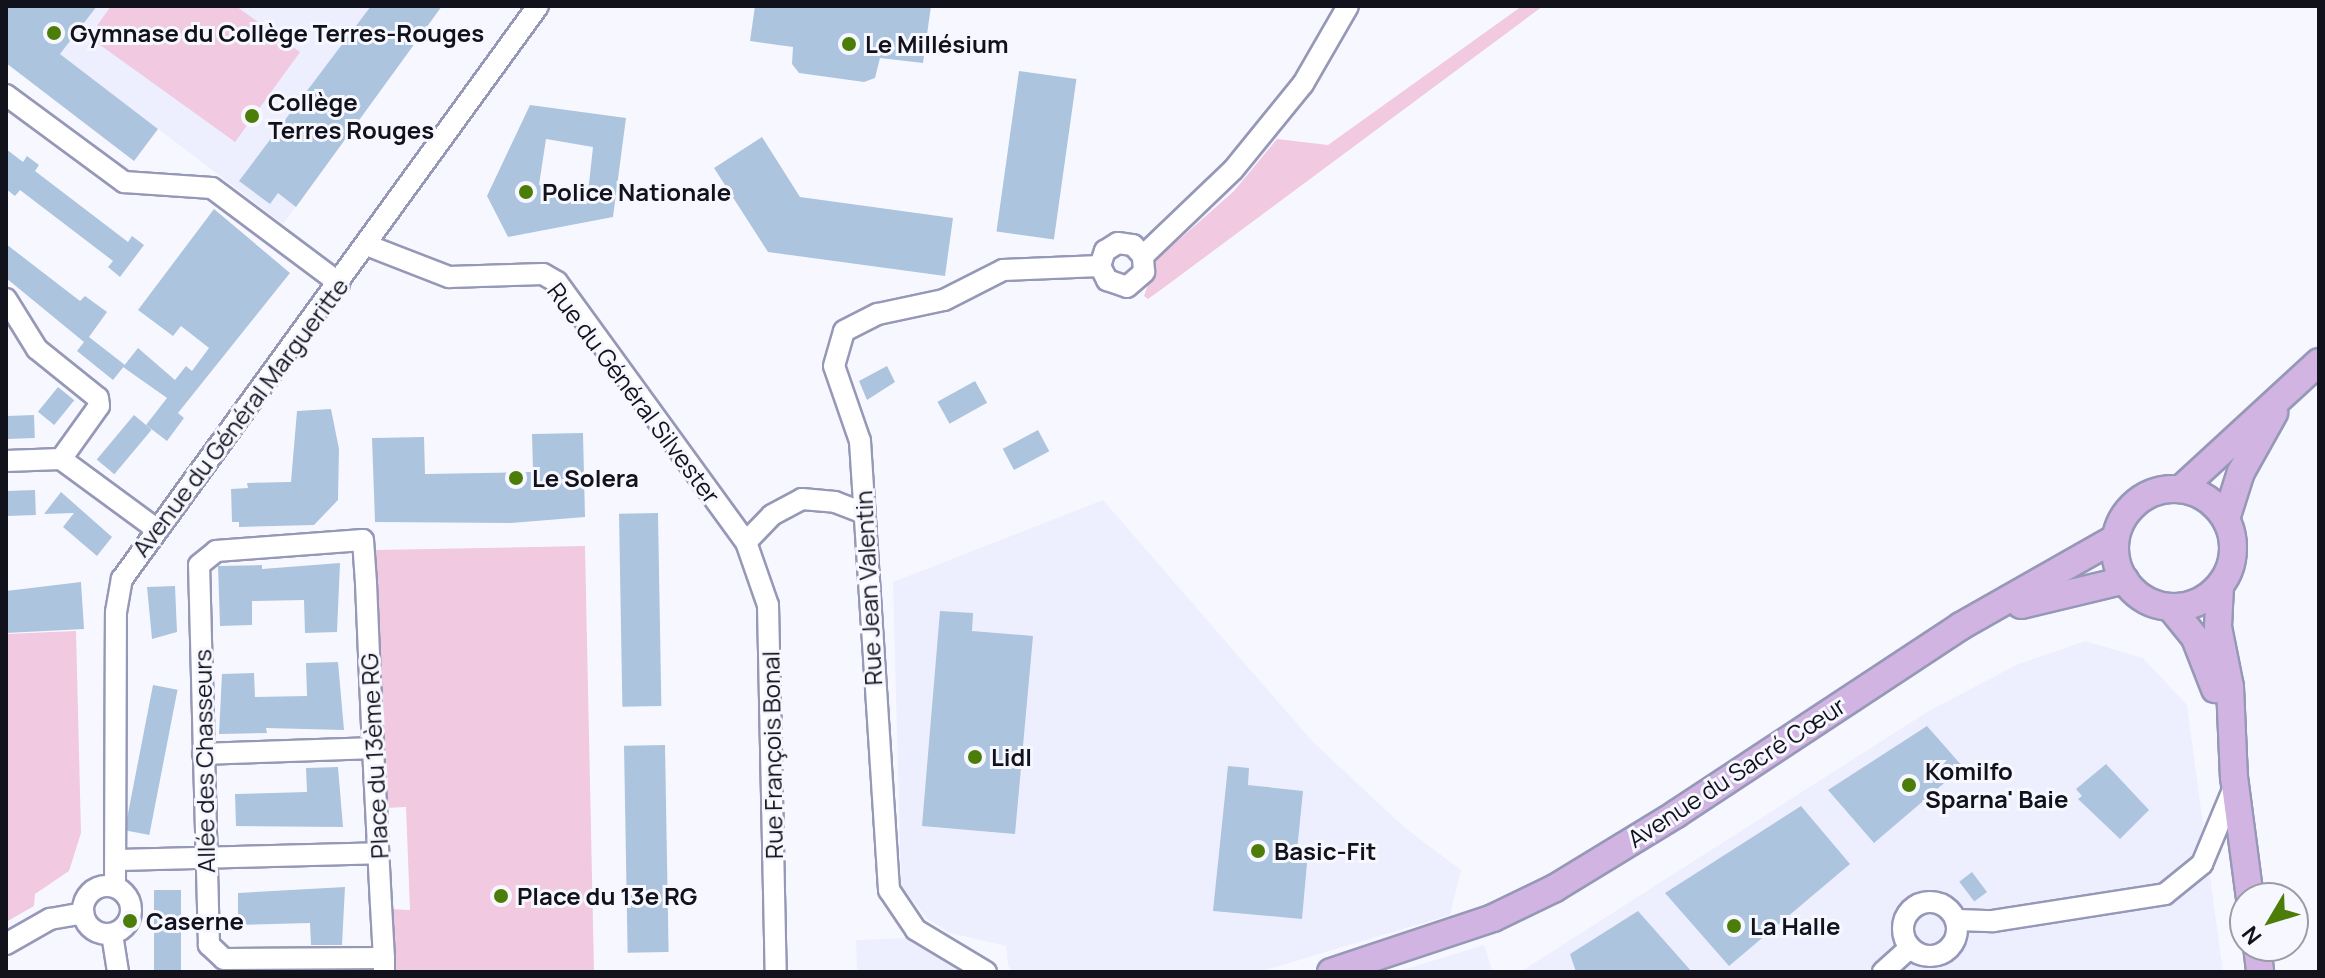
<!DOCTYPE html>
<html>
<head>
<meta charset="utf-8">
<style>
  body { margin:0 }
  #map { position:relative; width:2325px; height:978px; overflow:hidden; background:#f7f8ff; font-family:Manrope,sans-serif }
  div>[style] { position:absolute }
  .built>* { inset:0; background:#edefff }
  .green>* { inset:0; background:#f1c9e0 }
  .building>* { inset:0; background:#adc4df; transform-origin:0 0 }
  .roads { filter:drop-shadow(2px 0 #9698b7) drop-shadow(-2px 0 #9698b7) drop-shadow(0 2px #9698b7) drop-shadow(0 -2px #9698b7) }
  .minor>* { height:20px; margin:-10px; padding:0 10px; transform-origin:10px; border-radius:10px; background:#fff }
  .minor>.ring { margin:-10px; padding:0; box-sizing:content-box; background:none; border:20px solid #fff; border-radius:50% }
  .major>* { height:26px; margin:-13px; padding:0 13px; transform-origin:13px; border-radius:13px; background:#d1b4e2 }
  .major>.ring { margin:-13px; padding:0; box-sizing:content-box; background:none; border:26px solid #d1b4e2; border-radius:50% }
  .dots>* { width:22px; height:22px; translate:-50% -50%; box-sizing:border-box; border:4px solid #f7f8ff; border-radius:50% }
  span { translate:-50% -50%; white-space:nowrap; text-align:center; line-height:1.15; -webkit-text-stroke:6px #f7f8ff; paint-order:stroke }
  .poi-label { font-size:24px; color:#12121d; font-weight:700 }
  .left { translate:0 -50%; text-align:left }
  .street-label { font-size:24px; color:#12121d }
  .frame { position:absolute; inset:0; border:8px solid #12121d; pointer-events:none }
  .north { position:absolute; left:2229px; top:882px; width:80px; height:80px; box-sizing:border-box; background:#f7f8ff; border:2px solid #9b9ca5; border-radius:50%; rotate:232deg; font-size:22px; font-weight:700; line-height:32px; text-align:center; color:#12121d }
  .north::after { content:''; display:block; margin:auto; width:28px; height:36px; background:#4c7d09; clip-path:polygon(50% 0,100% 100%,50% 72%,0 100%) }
</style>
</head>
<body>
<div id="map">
  <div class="built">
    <div style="clip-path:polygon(97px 6px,442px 6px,283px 224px,60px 54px)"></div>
    <div style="clip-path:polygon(1103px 500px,1312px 741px,1404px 827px,1461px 870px,1450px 915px,1259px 972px,1014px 972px,1008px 966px,1006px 946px,950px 933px,927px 919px,901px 885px,893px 582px)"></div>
    <div style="clip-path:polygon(2085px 641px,2143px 658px,2187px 705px,2223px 972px,1520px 972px,1927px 712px,2016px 665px)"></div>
    <div style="clip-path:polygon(908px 938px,960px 972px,857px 972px,856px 940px)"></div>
    <div style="clip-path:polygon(1484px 945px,1493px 972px,1396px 972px)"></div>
  </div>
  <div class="green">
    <div style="clip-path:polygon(111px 6px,236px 6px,300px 52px,235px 142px,89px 37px)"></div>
    <div style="clip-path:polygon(1522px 6px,1543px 6px,1166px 286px,1148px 299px,1144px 296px,1157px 259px,1234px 191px,1277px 139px,1328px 145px)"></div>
    <div style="clip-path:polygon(585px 546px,594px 972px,390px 972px,388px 909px,410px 910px,406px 807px,385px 808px,375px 550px)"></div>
    <div style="clip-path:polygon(76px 631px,81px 833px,69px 871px,35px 894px,34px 906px,6px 922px,6px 634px)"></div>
  </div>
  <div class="building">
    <div style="clip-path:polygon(6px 6px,97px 6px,60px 54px,158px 129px,134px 161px,6px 63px)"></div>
    <div style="clip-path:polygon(371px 6px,442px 6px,296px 207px,278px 193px,270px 204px,239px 181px)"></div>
    <div style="clip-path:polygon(755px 6px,931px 6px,923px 63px,880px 58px,875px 78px,864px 82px,799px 73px,792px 64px,793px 47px,750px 41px)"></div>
    <div style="left:1019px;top:71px;width:58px;height:162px;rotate:8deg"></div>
    <div style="clip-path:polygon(evenodd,530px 105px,626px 118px,613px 217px,508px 237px,487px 196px,530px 105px,546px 139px,593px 147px,588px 193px,539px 185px,546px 139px)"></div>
    <div style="clip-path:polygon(762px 137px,800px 197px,953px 218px,945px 276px,768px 252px,714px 168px)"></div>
    <div style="clip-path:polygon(6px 149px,23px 162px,27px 156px,39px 165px,35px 171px,128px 242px,132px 236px,144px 245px,120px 277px,108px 267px,113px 261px,20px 190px,15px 196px,6px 189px)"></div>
    <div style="clip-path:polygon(214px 209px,290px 273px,178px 413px,184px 418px,167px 441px,146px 425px,167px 398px,123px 367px,138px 348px,175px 380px,186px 366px,192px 371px,209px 348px,181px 326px,173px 336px,138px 310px)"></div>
    <div style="clip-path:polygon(6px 244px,80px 301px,85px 296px,107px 312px,89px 337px,125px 365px,113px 380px,77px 351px,84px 342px,6px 278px)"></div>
    <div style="clip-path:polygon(887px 366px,895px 382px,867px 400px,859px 381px)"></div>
    <div style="left:975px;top:381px;width:25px;height:43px;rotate:61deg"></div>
    <div style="left:58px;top:387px;width:21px;height:32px;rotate:39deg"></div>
    <div style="clip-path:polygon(331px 409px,339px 449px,338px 500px,314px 525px,239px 527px,239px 522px,232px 522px,231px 489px,248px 488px,247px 483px,291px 482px,297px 411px)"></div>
    <div style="left:34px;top:415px;width:23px;height:28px;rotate:88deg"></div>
    <div style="left:134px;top:415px;width:23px;height:58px;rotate:40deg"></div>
    <div style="left:1038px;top:430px;width:24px;height:40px;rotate:62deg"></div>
    <div style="clip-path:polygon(583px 433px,585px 517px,511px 523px,375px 522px,372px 438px,424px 437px,425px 474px,483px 473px,533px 472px,532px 434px)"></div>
    <div style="left:35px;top:490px;width:25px;height:29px;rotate:88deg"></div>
    <div style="clip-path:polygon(61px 492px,112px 537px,97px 556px,63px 527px,74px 513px,44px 514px)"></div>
    <div style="left:658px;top:513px;width:193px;height:39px;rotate:89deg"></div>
    <div style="clip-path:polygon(340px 563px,337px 632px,305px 633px,304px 600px,252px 601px,252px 625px,220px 626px,218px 566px,262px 565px,262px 569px)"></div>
    <div style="clip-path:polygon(81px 582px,84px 629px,6px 633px,6px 591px)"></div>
    <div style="clip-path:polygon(175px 586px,177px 632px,152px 639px,147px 587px)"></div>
    <div style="clip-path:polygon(940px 611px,973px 613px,972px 631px,1033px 636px,1015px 834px,922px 826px)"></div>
    <div style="clip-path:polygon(338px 662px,344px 730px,266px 728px,267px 733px,219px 734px,222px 674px,254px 673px,255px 697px,307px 696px,306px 663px)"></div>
    <div style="left:153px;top:685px;width:25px;height:148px;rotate:11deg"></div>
    <div style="clip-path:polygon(1927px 726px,1963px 767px,1874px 843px,1828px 790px)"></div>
    <div style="left:665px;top:745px;width:207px;height:41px;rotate:89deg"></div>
    <div style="clip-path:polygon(2106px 764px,2149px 810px,2120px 839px,2078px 799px,2082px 796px,2076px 789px)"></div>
    <div style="clip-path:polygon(1228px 766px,1249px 768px,1248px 785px,1303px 791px,1296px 861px,1307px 863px,1302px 919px,1213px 911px)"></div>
    <div style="clip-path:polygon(338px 767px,343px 827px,236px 826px,235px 794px,307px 792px,306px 768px)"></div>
    <div style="clip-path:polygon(1801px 806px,1850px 864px,1729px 966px,1665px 893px)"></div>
    <div style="left:1972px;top:872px;width:25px;height:16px;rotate:53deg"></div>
    <div style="clip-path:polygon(345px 887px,342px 945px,311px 945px,310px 923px,238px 925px,238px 893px)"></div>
    <div style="left:154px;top:890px;width:27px;height:82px"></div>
    <div style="clip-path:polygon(1638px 911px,1692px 972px,1576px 972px,1570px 954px)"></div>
  </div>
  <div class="roads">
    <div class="minor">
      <div style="left:6px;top:95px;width:147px;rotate:36.4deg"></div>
      <div style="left:124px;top:182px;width:88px;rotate:3.9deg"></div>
      <div style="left:212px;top:188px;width:159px;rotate:36.8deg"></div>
      <div style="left:369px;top:246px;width:86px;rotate:21.2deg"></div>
      <div style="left:449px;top:277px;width:94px;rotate:-1.8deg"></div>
      <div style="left:543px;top:274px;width:16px;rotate:30deg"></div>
      <div style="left:557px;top:282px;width:321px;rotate:54deg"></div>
      <div style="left:746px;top:542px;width:67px;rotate:70.8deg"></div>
      <div style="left:768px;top:605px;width:367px;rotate:88.8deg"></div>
      <div style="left:1100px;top:266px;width:16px;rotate:-72deg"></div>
      <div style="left:1105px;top:251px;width:15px;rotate:-32deg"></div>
      <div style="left:1118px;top:243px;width:15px;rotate:8deg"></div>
      <div style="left:1133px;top:245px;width:15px;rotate:48deg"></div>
      <div style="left:1143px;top:256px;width:124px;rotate:-43.7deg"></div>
      <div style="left:1233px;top:170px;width:111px;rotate:-50.9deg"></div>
      <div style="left:1303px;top:84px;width:90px;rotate:-60deg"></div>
      <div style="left:6px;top:299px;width:59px;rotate:58.2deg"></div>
      <div style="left:37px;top:349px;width:78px;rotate:38.8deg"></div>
      <div style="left:98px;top:398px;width:8px;rotate:83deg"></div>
      <div style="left:99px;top:406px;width:65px;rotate:125.6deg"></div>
      <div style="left:6px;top:461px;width:55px;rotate:-2.1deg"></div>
      <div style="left:61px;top:459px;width:117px;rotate:36.3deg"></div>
      <div style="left:746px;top:542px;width:37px;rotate:-46deg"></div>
      <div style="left:772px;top:515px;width:34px;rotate:-28deg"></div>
      <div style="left:802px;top:499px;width:33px;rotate:5deg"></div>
      <div style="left:835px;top:502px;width:30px;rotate:21deg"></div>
      <div style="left:203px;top:754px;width:170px;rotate:-2deg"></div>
      <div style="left:119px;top:860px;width:259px;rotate:-1.5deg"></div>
      <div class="ring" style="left:83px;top:886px;width:28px;height:28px"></div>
      <div style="left:115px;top:886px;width:274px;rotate:-89.8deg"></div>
      <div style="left:116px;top:612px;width:34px;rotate:-80deg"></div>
      <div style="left:122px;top:579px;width:708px;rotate:-54.02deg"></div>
      <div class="ring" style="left:1903px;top:902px;width:34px;height:34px"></div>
      <div style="left:1957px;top:920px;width:36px;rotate:2deg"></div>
      <div style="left:1993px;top:921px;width:174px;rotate:-8.9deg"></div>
      <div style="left:2165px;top:894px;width:48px;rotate:-39deg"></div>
      <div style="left:2202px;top:864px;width:86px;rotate:-67.3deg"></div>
      <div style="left:112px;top:934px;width:38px;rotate:81deg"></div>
      <div style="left:6px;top:944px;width:51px;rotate:-29.6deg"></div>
      <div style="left:50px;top:919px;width:34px;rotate:-10deg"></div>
      <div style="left:384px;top:958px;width:160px;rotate:179.6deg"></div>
      <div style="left:224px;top:959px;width:21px;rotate:-137deg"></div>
      <div style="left:209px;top:945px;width:380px;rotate:-91.5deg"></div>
      <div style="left:199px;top:565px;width:22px;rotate:-39deg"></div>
      <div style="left:216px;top:551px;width:147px;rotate:-4.3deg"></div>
      <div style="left:363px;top:540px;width:43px;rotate:86deg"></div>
      <div style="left:366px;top:583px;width:165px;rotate:87.6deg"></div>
      <div style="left:373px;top:748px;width:157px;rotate:87.1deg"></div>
      <div style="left:381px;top:905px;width:53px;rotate:86.8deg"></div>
      <div style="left:384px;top:958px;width:14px;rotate:90deg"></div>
      <div style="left:986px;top:972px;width:82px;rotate:-149deg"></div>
      <div style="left:916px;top:930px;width:48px;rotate:-124deg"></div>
      <div style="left:889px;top:890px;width:450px;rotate:-93.7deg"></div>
      <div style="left:860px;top:441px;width:79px;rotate:-109.1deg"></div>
      <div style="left:834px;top:366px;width:36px;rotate:-74deg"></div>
      <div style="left:844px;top:331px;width:38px;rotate:-27deg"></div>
      <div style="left:878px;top:314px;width:67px;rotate:-12deg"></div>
      <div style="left:944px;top:300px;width:66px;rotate:-27deg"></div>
      <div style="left:1003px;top:270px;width:97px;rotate:-2.4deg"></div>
      <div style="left:1100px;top:266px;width:16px;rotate:63deg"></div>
      <div style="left:1107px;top:280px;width:21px;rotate:19deg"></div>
      <div style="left:1127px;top:287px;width:23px;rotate:-41deg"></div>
      <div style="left:1144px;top:272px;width:16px;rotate:-94deg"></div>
      <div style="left:1883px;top:972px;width:36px;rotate:-42deg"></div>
    </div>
    <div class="major">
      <div style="left:2182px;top:488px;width:186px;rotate:-42.6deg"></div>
      <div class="ring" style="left:2115px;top:489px;width:92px;height:92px"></div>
      <div style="left:2226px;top:519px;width:49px;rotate:-72.3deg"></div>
      <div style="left:2241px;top:472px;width:68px;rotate:-60.8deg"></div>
      <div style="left:2220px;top:586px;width:41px;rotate:92.8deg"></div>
      <div style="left:2218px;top:627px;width:61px;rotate:78.7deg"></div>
      <div style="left:2230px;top:687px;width:90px;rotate:87.5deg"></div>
      <div style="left:2234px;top:777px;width:122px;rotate:82.5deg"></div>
      <div style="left:2021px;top:605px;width:107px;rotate:-13.5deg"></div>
      <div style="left:2171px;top:608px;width:38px;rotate:51deg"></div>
      <div style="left:2195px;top:638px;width:55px;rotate:68.6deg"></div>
      <div style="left:2257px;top:946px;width:26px;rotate:83deg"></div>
      <div style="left:1331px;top:972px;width:171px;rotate:-18.4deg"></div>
      <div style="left:1493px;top:918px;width:69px;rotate:-25.8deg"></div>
      <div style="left:1555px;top:888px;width:142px;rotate:-31.4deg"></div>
      <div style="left:1676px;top:814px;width:341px;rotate:-33.4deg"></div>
      <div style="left:1961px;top:626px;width:176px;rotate:-29.6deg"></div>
    </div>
  </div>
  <div class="dots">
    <div style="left:54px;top:33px;background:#4c7d09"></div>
    <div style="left:849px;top:44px;background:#4c7d09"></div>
    <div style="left:252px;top:116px;background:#4c7d09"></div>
    <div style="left:526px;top:192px;background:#4c7d09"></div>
    <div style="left:516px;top:478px;background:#4c7d09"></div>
    <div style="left:975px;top:757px;background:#4c7d09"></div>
    <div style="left:1909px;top:785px;background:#4c7d09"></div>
    <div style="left:1258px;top:851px;background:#4c7d09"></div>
    <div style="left:501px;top:896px;background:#4c7d09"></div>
    <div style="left:130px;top:921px;background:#4c7d09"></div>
    <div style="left:1734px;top:926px;background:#4c7d09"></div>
  </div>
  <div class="poi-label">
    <span class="left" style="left:70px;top:33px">Gymnase du Collège Terres-Rouges</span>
    <span class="left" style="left:865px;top:44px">Le Millésium</span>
    <span class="left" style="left:268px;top:116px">Collège<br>Terres Rouges</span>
    <span class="left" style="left:542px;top:192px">Police Nationale</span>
    <span class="left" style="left:532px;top:478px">Le Solera</span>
    <span class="left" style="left:991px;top:757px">Lidl</span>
    <span class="left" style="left:1925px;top:785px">Komilfo<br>Sparna' Baie</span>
    <span class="left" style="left:1274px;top:851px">Basic-Fit</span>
    <span class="left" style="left:517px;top:896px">Place du 13e RG</span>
    <span class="left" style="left:146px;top:921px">Caserne</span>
    <span class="left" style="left:1750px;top:926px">La Halle</span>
  </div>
  <div class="street-label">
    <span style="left:634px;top:393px;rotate:53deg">Rue du Général Silvester</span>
    <span style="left:240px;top:417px;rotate:-53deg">Avenue du Général Margueritte</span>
    <span style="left:868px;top:588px;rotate:-93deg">Rue Jean Valentin</span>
    <span style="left:772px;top:755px;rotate:-91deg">Rue François Bonal</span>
    <span style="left:374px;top:756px;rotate:-93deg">Place du 13ème RG</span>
    <span style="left:204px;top:761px;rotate:-91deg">Allée des Chasseurs</span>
    <span style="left:1736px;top:772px;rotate:-33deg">Avenue du Sacré Cœur</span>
  </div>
  <div class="frame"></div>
  <div class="north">N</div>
</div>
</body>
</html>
